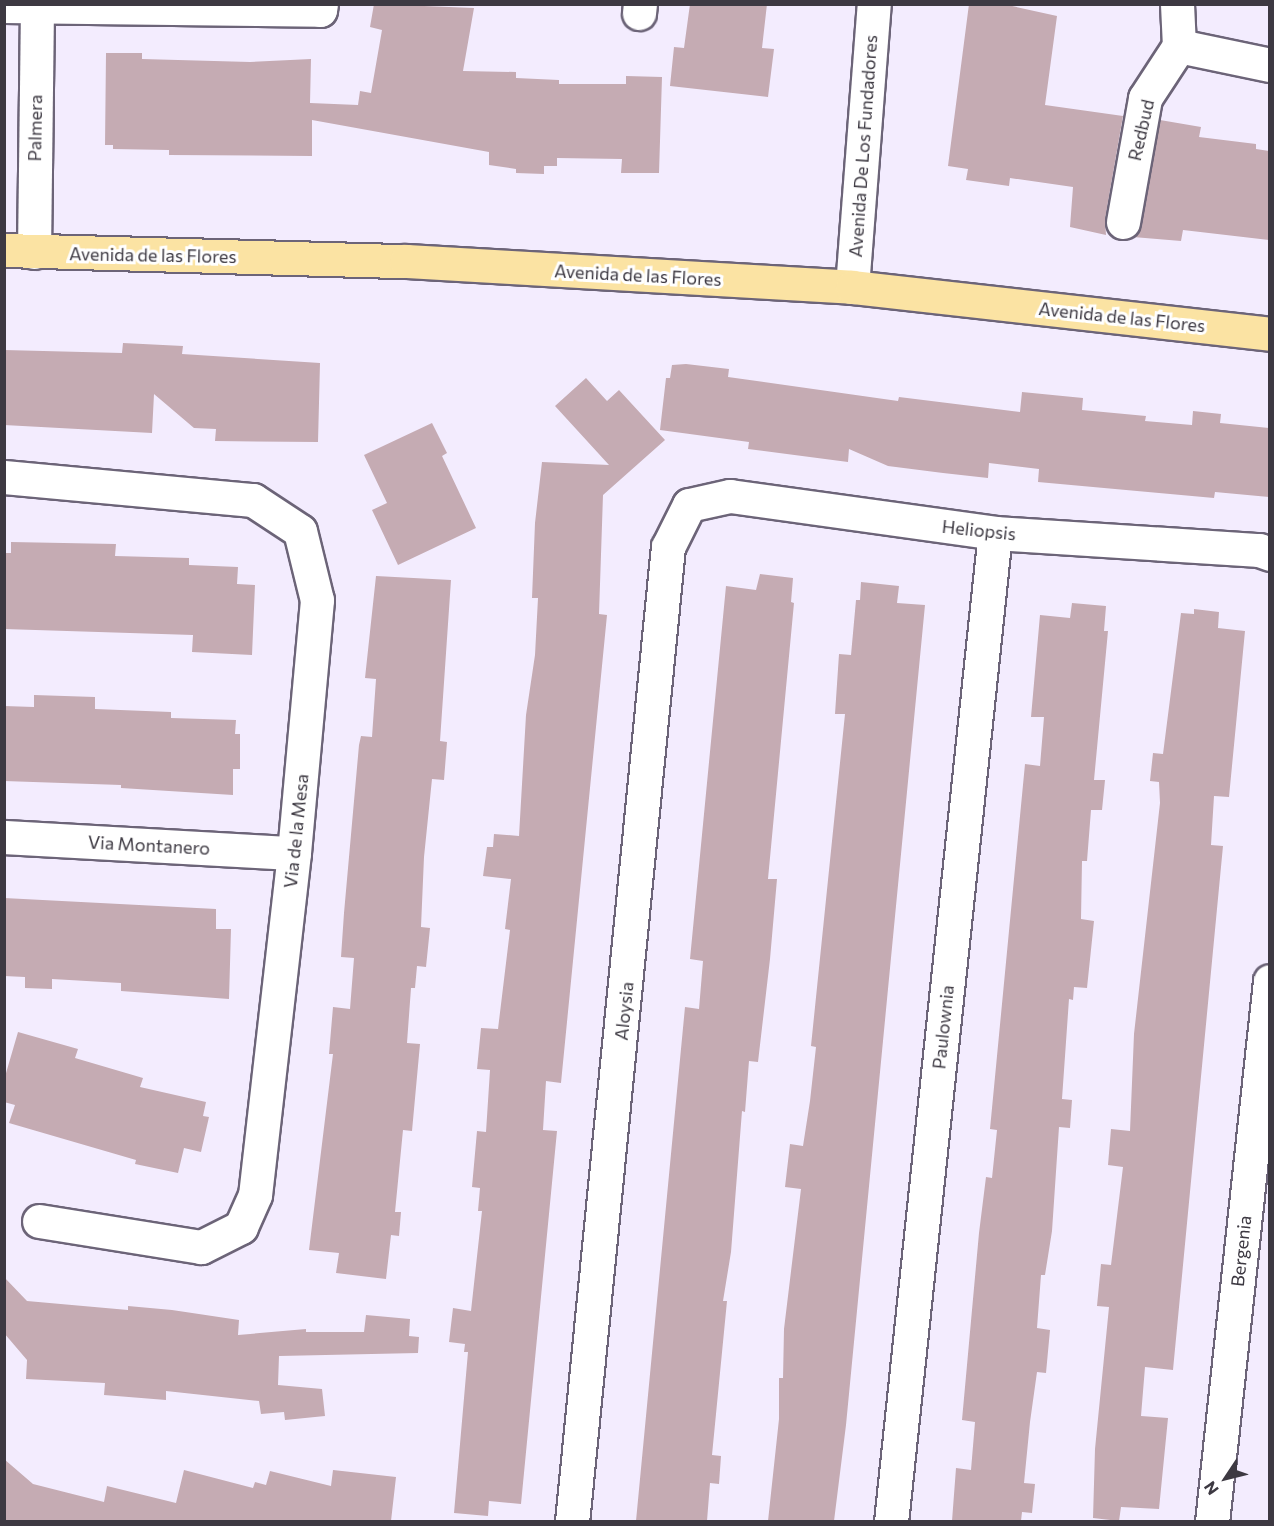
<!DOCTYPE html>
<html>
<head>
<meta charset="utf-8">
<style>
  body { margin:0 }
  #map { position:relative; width:1274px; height:1526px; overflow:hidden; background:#f3ecfe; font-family:Commissioner,sans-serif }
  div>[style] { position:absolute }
  .building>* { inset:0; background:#c5abb3 }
  .roads { filter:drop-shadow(2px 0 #6c6478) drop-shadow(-2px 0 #6c6478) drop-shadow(0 2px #6c6478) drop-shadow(0 -2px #6c6478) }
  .minor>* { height:33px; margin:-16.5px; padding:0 16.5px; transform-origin:16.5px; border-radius:16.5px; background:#fff }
  .major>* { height:33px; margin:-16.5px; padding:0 16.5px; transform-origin:16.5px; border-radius:16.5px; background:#fbe3a3 }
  span { translate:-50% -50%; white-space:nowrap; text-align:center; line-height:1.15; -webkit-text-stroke:6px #fff; paint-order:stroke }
  .street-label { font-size:18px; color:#3d3942 }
  .frame { position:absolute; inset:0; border:6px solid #3d3942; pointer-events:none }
  .north { position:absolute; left:1196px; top:1448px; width:60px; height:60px; -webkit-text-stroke:4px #fff; paint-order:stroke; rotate:235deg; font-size:16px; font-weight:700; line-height:24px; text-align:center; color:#3d3942 }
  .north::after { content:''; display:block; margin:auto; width:21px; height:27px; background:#3d3942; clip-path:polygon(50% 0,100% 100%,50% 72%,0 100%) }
</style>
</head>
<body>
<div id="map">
  <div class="building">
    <div style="clip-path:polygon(374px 4px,474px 8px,463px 71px,516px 72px,516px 78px,559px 80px,559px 84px,626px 84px,626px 76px,662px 77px,659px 173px,621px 173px,622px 159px,557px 158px,557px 166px,544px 166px,544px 174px,516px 173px,516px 169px,489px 165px,489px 152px,312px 120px,312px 156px,169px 155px,169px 150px,113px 149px,113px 145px,105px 145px,106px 53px,142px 53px,142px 59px,250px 62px,311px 59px,310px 103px,358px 105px,360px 91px,371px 93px,382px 30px,370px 27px)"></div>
    <div style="clip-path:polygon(690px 4px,767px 4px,762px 48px,774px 49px,768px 97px,670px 86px,674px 47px,684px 48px)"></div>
    <div style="clip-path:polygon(969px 4px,1003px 4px,1057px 16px,1045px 105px,1123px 116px,1105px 219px,1106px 235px,1070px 227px,1073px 187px,1010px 178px,1009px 186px,966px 180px,968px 169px,948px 166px)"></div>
    <div style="clip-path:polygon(1160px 120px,1201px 127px,1199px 137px,1256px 144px,1256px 149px,1269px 151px,1269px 240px,1183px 230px,1181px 241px,1133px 237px,1141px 225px)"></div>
    <div style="clip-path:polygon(123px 343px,183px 346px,182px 354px,320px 363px,318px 442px,215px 441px,216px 429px,194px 428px,154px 394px,152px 433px,4px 425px,4px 350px,122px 353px)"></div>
    <div style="clip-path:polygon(686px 364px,729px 369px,728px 377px,898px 401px,899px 397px,1020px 412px,1022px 392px,1083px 398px,1082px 410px,1146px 416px,1145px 421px,1192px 425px,1193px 411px,1221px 414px,1220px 423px,1269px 428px,1269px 497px,1215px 492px,1214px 498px,1038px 482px,1039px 469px,989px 463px,988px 478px,943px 473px,888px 466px,849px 449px,848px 462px,748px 449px,749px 442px,660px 430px,666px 378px,670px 378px,672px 365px)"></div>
    <div style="clip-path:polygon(586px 378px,607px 401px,619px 390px,665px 440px,603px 495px,599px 614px,607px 615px,561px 1083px,546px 1081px,543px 1130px,557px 1131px,521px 1504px,489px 1501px,488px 1516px,454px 1513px,468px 1352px,464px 1352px,465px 1344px,449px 1342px,453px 1308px,471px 1311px,482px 1211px,478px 1211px,480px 1188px,472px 1187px,477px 1131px,486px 1132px,490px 1070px,477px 1069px,481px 1028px,498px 1029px,510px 930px,505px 929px,511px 879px,483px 876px,487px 847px,493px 847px,494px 834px,519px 836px,526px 715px,535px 655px,538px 598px,532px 598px,535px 523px,542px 462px,609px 465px,555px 406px)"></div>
    <div style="clip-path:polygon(432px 423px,447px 453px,442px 456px,476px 528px,398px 565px,372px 510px,387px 503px,364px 455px)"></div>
    <div style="clip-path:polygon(11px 542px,116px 544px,115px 556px,189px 558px,189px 565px,238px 567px,237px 584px,255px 585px,252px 655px,192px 652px,193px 635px,4px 629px,4px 553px,11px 553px)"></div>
    <div style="clip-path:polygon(760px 574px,793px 578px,791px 602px,794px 603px,768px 879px,777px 879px,770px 959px,758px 1062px,749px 1061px,745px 1112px,742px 1111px,731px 1252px,723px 1301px,727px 1301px,712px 1455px,721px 1456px,719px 1484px,710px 1483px,707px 1521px,636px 1521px,685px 1007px,699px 1009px,703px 961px,690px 959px,726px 586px,756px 590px)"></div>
    <div style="clip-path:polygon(376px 576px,451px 580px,440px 741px,447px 742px,444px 780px,432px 779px,424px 857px,421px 927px,430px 928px,426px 967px,417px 966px,415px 988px,411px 988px,407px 1043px,420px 1044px,412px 1131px,403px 1130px,395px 1212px,401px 1212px,399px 1236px,391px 1235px,386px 1279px,336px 1273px,339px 1253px,309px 1250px,333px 1054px,329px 1054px,333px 1007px,350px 1009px,354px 958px,341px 957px,344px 913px,359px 745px,361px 736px,372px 737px,376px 679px,365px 678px)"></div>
    <div style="clip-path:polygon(861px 582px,899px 586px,897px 603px,925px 605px,846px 1425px,834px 1521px,768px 1521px,779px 1419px,779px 1378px,783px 1378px,784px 1329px,801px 1189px,785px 1187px,790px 1144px,803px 1146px,810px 1101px,816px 1047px,811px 1046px,845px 714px,835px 714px,839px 654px,851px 655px,856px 600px,860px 600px)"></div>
    <div style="clip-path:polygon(1072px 603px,1106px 606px,1104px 631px,1108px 631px,1094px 780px,1105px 780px,1102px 810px,1091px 810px,1087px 861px,1082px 861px,1081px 919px,1094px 921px,1087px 988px,1074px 987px,1073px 1000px,1069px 999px,1062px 1099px,1072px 1100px,1070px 1128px,1059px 1127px,1052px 1231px,1045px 1275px,1041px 1275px,1037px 1328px,1050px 1330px,1046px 1373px,1037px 1372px,1030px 1422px,1024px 1483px,1035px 1484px,1032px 1513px,1022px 1512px,1021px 1521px,952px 1521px,956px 1468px,971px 1470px,975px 1422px,962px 1420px,979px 1233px,986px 1177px,992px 1178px,997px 1130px,990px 1129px,1025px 764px,1040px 766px,1044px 717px,1031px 717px,1040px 615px,1070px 618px)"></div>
    <div style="clip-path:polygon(1194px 609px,1219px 612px,1218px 628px,1245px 631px,1229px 797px,1214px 796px,1211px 845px,1223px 846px,1173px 1370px,1145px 1367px,1141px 1416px,1168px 1418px,1159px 1509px,1121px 1507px,1119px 1521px,1093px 1518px,1095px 1449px,1109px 1307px,1097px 1306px,1101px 1264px,1111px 1265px,1123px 1167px,1108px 1165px,1111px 1129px,1130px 1131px,1134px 1034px,1160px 803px,1159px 782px,1150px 781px,1153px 753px,1163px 754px,1181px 613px,1194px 614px)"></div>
    <div style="clip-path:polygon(34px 695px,95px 697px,95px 709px,171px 712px,171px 718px,236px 720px,235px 734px,240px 734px,240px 769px,233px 769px,233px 795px,121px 788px,121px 785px,4px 781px,4px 706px,34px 707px)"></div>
    <div style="clip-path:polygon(4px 898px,216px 909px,216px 929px,231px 929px,229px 999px,121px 991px,121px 983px,52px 979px,52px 989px,25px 988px,25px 977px,4px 976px)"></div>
    <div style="clip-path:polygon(18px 1032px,78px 1049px,75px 1058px,143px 1078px,140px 1087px,206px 1102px,203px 1116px,209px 1117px,201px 1152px,184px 1148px,178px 1173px,135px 1164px,136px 1160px,9px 1123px,15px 1105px,4px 1102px,4px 1080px)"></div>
    <div style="clip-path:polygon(4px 1277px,27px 1301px,128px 1310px,128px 1306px,172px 1310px,239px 1320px,238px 1335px,306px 1329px,306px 1332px,364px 1332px,366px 1315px,410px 1319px,409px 1336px,419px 1337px,418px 1353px,279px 1356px,278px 1385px,322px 1389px,325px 1416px,285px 1420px,284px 1412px,261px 1414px,259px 1401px,166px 1391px,166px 1400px,104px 1395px,105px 1383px,26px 1379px,27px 1360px,4px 1333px)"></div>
    <div style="clip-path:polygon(4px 1459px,33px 1484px,104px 1502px,107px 1486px,176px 1503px,184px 1470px,253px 1488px,255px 1482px,266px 1485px,270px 1471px,331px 1486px,333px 1470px,396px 1477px,391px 1521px,4px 1521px)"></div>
  </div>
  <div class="roads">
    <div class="minor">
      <div style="left:1177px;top:4px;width:42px;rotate:87.3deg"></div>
      <div style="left:1179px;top:46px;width:93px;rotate:11.8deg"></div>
      <div style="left:4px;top:6px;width:316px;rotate:0.7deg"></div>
      <div style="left:320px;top:10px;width:6px;rotate:-81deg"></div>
      <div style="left:639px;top:13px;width:9px;rotate:-84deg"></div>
      <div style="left:1123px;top:222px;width:126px;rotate:-79.9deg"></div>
      <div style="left:1145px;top:98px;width:62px;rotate:-56.8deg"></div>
      <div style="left:34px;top:252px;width:248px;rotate:-89.3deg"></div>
      <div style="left:852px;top:287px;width:284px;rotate:-85.6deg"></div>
      <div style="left:4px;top:477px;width:250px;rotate:5.3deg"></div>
      <div style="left:253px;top:500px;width:56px;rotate:33.4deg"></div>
      <div style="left:300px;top:531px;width:71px;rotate:76.2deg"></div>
      <div style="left:317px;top:600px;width:254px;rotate:95.2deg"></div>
      <div style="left:294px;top:853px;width:344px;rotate:96.5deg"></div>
      <div style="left:255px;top:1195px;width:35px;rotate:114deg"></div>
      <div style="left:241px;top:1227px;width:45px;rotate:153.4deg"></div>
      <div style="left:201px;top:1247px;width:164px;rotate:-170.9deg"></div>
      <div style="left:4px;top:837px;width:290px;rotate:3.2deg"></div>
      <div style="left:572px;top:1522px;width:980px;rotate:-84.38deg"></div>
      <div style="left:668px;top:547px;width:47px;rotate:-63.4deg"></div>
      <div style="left:689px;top:505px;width:42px;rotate:-12.4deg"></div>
      <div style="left:730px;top:496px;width:268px;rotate:7.9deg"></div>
      <div style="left:995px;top:533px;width:265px;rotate:3.7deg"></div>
      <div style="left:1259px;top:550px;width:12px;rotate:20deg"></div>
      <div style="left:891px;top:1522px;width:994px;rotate:-84deg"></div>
      <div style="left:1212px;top:1522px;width:544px;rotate:-83.88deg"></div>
    </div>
    <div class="major">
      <div style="left:4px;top:250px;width:402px;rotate:1.6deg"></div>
      <div style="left:406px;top:261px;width:447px;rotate:3.3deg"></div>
      <div style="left:852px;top:287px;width:421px;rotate:6.4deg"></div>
    </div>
  </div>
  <div class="street-label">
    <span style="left:35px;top:128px;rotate:-89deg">Palmera</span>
    <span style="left:1141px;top:130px;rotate:-77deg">Redbud</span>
    <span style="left:863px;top:146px;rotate:-86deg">Avenida De Los Fundadores</span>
    <span style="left:153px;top:255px;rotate:1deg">Avenida de las Flores</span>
    <span style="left:638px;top:275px;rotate:3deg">Avenida de las Flores</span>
    <span style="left:1122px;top:317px;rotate:6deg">Avenida de las Flores</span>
    <span style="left:979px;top:530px;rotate:6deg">Heliopsis</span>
    <span style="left:296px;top:831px;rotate:-84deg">Via de la Mesa</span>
    <span style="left:149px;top:845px;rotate:3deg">Via Montanero</span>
    <span style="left:624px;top:1011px;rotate:-84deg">Aloysia</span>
    <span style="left:943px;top:1027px;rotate:-84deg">Paulownia</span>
    <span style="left:1241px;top:1251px;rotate:-84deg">Bergenia</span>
  </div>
  <div class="frame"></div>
  <div class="north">N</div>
</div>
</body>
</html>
